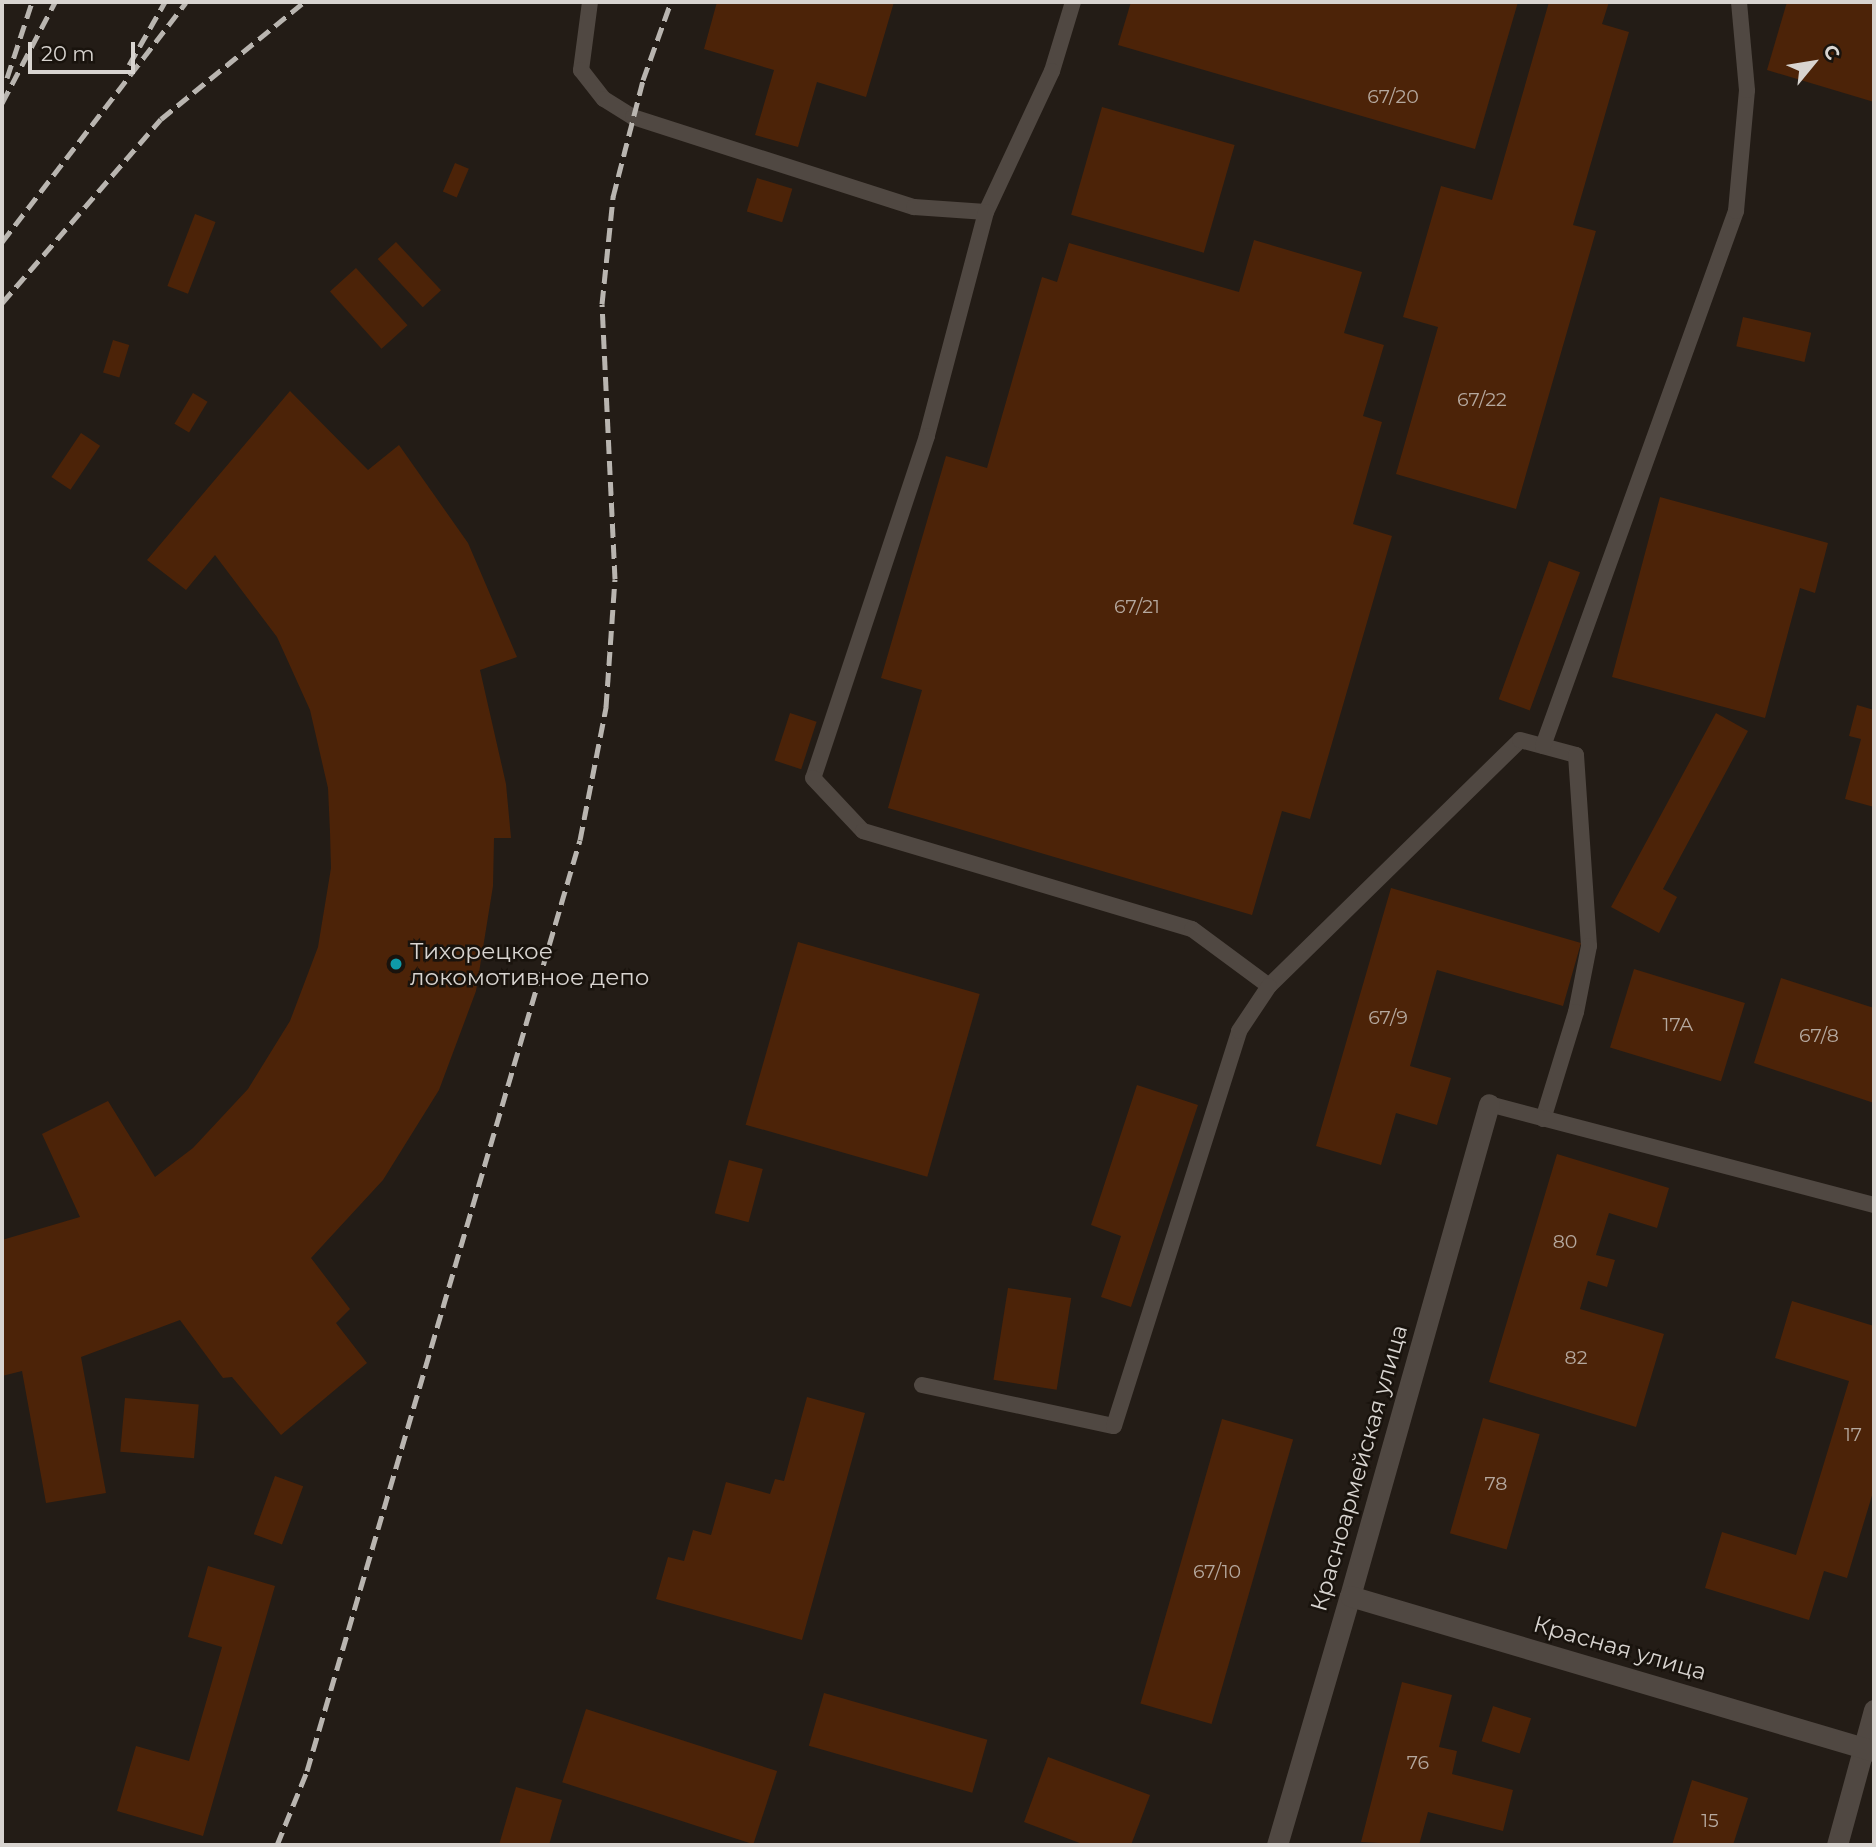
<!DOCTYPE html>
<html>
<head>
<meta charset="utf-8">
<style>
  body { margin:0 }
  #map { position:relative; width:1876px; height:1847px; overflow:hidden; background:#231c16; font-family:Montserrat,sans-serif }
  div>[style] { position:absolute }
  .building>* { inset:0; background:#4c2308; transform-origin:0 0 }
  .service>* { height:16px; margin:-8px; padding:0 8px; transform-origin:8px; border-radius:8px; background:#504842 }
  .pedestrian>* { height:21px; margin:-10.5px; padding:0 10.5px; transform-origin:10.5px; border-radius:10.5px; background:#504842 }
  .minor>* { height:21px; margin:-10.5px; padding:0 10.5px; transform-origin:10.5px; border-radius:10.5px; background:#504842 }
  .tertiary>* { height:21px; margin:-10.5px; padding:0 10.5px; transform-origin:10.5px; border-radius:10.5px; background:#504842 }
  .rail>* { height:5px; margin-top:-2.5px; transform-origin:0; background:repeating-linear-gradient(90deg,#b9b5b0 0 14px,transparent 0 21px) }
  .dots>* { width:19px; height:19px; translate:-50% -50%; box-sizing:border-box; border:4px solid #19130d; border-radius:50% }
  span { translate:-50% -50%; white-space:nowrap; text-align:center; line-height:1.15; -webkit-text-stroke:5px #19130d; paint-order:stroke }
  .number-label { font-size:19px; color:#b5a89e }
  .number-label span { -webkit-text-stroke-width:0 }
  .poi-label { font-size:23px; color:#d8d4d0 }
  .left { translate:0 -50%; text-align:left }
  .street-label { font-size:23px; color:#d8d4d0 }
  .frame { position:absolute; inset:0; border:4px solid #d8d4d0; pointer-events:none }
  .north { position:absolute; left:1778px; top:28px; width:70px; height:70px; -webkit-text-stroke:5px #19130d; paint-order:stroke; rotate:60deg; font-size:19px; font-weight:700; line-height:28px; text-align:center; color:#d8d4d0 }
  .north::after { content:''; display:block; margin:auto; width:24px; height:32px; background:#d8d4d0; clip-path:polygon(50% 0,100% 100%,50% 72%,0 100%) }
  .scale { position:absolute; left:28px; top:42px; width:107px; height:32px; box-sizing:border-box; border:4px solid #d8d4d0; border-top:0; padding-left:9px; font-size:21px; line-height:24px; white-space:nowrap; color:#d8d4d0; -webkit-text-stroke:5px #19130d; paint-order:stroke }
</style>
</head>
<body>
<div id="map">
  <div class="building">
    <div style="clip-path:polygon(717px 2px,894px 2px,866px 97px,817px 82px,798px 147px,755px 135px,774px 70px,704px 49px)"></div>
    <div style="clip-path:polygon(1131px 2px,1518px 2px,1475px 149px,1118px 45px)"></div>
    <div style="clip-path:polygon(1549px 2px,1609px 2px,1602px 24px,1629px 32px,1573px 225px,1596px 231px,1516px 509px,1396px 474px,1438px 327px,1403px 317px,1441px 186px,1492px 200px)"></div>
    <div style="clip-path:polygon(1787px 2px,1874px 2px,1874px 102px,1767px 70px)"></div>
    <div style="left:1102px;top:107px;width:138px;height:112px;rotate:16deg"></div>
    <div style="left:455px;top:163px;width:15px;height:31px;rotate:23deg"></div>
    <div style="left:757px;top:178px;width:37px;height:35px;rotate:17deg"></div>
    <div style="left:195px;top:214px;width:22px;height:77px;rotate:21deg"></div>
    <div style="clip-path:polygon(1254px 240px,1362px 272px,1344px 333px,1384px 345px,1363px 416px,1382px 422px,1353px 524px,1392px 536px,1310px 819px,1282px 811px,1252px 915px,888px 808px,922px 690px,881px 678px,946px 456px,987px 468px,1042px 277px,1057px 282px,1069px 243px,1239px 292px)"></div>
    <div style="left:396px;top:242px;width:66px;height:25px;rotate:47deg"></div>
    <div style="left:356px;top:268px;width:77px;height:35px;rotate:48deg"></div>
    <div style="left:1743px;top:317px;width:70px;height:30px;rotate:13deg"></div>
    <div style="left:113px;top:340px;width:17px;height:34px;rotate:17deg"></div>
    <div style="clip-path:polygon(290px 391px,368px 470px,399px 445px,468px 543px,517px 657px,480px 670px,506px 784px,511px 838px,494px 838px,493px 886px,476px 991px,439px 1090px,383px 1180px,311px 1258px,350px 1309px,336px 1323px,367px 1363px,281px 1435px,232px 1377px,223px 1378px,180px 1320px,81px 1357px,106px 1493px,46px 1503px,22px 1371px,2px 1376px,2px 1240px,80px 1217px,42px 1134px,108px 1101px,155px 1177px,193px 1148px,248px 1089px,290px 1021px,318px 947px,331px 868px,330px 832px,328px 788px,310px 710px,277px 637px,215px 555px,186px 590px,147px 560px)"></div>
    <div style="left:193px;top:393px;width:17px;height:36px;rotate:31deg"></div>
    <div style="left:81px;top:433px;width:23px;height:53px;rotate:34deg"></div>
    <div style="clip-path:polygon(1660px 497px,1828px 543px,1815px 593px,1800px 588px,1765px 718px,1612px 677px)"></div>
    <div style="left:1549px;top:561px;width:33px;height:147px;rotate:20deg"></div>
    <div style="clip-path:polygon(1857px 705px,1874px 710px,1874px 807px,1845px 799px,1861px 739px,1849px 736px)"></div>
    <div style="left:790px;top:713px;width:28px;height:50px;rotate:18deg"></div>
    <div style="clip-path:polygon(1716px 713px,1748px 731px,1663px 889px,1677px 897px,1659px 933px,1611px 907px)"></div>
    <div style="clip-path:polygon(1391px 888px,1581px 943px,1563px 1006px,1437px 970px,1410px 1066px,1451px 1078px,1437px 1125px,1396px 1113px,1381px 1165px,1316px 1146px)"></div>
    <div style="left:798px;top:942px;width:189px;height:190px;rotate:16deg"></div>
    <div style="left:1634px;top:969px;width:116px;height:82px;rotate:17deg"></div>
    <div style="clip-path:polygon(1781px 978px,1874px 1008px,1874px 1103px,1754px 1063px)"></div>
    <div style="clip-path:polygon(1137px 1085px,1198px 1105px,1131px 1307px,1101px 1297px,1121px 1236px,1091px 1225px)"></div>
    <div style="clip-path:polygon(1557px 1154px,1669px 1188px,1657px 1228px,1609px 1213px,1596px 1255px,1615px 1260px,1607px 1287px,1588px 1281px,1580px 1309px,1664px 1334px,1636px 1427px,1489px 1382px)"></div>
    <div style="left:729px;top:1160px;width:35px;height:55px;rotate:15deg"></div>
    <div style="left:1008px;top:1288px;width:64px;height:93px;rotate:9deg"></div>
    <div style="clip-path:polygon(1792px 1301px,1874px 1326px,1874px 1489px,1847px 1578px,1824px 1571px,1809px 1620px,1705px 1588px,1722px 1532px,1796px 1555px,1849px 1381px,1775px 1358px)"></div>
    <div style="clip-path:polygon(807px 1397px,865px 1413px,802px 1640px,656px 1599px,668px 1557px,684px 1561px,693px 1530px,711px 1535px,726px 1482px,770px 1494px,775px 1479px,784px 1481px)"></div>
    <div style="left:125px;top:1398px;width:74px;height:54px;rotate:5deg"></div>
    <div style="left:1483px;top:1418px;width:59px;height:120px;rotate:16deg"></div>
    <div style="left:1222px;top:1419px;width:74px;height:296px;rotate:16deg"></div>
    <div style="left:275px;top:1476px;width:30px;height:62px;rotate:20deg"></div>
    <div style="clip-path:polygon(208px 1566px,275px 1586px,203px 1836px,117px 1811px,136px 1746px,189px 1761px,222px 1647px,188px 1637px)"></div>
    <div style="clip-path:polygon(1402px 1682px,1452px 1695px,1439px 1747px,1457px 1751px,1452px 1774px,1513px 1790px,1503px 1831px,1428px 1812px,1419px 1845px,1361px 1842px)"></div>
    <div style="left:824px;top:1693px;width:170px;height:55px;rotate:16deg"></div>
    <div style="left:1493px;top:1706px;width:40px;height:37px;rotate:18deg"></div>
    <div style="left:586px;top:1709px;width:201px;height:77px;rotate:18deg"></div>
    <div style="clip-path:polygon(1048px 1757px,1150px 1795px,1131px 1845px,1085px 1845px,1024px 1822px)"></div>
    <div style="clip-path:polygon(1692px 1780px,1748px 1798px,1733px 1845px,1672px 1845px)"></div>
    <div style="clip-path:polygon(516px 1787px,562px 1800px,549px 1845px,499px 1845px)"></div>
  </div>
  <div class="service">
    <div style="left:590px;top:2px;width:69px;rotate:97.5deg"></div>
    <div style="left:581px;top:70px;width:37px;rotate:52deg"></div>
    <div style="left:604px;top:99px;width:34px;rotate:32deg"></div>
    <div style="left:633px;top:117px;width:295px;rotate:17.8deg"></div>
    <div style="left:914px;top:207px;width:72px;rotate:4deg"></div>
    <div style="left:1073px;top:2px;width:72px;rotate:106.9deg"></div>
    <div style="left:1052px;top:71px;width:156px;rotate:115.1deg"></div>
    <div style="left:986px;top:212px;width:232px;rotate:104.8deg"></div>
    <div style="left:927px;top:436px;width:360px;rotate:108.4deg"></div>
    <div style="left:813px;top:778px;width:73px;rotate:46.7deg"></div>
    <div style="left:863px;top:831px;width:343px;rotate:16.6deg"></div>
    <div style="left:1192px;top:929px;width:96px;rotate:36.5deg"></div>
    <div style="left:1269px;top:986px;width:351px;rotate:-44.4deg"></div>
    <div style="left:1520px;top:740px;width:58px;rotate:15deg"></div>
    <div style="left:1576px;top:755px;width:191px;rotate:86.1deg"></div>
    <div style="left:1589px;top:946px;width:67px;rotate:101.1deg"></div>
    <div style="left:1576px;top:1012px;width:112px;rotate:107.1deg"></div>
    <div style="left:1543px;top:746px;width:569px;rotate:-70.16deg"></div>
    <div style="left:1736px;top:211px;width:121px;rotate:-84.8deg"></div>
    <div style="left:1747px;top:90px;width:88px;rotate:-95.2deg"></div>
    <div style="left:1489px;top:1104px;width:398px;rotate:14.7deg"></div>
    <div style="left:922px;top:1385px;width:196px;rotate:12.1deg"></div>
    <div style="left:1114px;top:1426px;width:414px;rotate:-72.4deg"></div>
    <div style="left:1239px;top:1031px;width:54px;rotate:-56.3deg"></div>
  </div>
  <div class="pedestrian">
    <div style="left:1350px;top:1596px;width:511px;rotate:-74.22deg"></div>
  </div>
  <div class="minor">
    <div style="left:1837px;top:1845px;width:140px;rotate:-74.7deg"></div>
  </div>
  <div class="tertiary">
    <div style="left:1277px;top:1845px;width:259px;rotate:-73.7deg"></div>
    <div style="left:1350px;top:1596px;width:546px;rotate:16.48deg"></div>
  </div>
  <div class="rail">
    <div style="left:129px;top:65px;width:73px;rotate:-60.3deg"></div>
    <div style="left:7px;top:78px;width:80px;rotate:-71.8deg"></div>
    <div style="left:2px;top:103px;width:114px;rotate:-62.3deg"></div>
    <div style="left:2px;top:242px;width:302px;rotate:-52.5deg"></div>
    <div style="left:2px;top:303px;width:243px;rotate:-49.2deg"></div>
    <div style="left:161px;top:119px;width:185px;rotate:-39.3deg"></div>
    <div style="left:277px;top:1845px;width:80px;rotate:-67.9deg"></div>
    <div style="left:307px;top:1771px;width:970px;rotate:-73.66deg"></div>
    <div style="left:580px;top:840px;width:136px;rotate:-78.9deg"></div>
    <div style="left:606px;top:707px;width:128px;rotate:-86deg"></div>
    <div style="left:615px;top:579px;width:275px;rotate:-92.7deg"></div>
    <div style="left:602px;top:304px;width:108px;rotate:-84.1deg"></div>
    <div style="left:613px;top:197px;width:121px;rotate:-75.6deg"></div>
    <div style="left:643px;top:80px;width:83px;rotate:-70.3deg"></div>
  </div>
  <div class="dots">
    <div style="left:396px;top:964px;background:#0f9aa8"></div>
  </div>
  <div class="number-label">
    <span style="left:1393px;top:97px">67/20</span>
    <span style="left:1482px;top:400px">67/22</span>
    <span style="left:1137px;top:607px">67/21</span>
    <span style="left:1388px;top:1018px">67/9</span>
    <span style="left:1678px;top:1025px">17А</span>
    <span style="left:1819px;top:1036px">67/8</span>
    <span style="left:1565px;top:1242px">80</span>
    <span style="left:1576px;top:1358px">82</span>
    <span style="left:1853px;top:1435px">17</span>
    <span style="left:1496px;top:1484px">78</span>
    <span style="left:1217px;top:1572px">67/10</span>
    <span style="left:1418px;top:1763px">76</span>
    <span style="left:1710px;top:1821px">15</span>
  </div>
  <div class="poi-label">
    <span class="left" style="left:410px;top:964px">Тихорецкое<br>локомотивное депо</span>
  </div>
  <div class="street-label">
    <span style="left:1359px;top:1468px;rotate:-74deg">Красноармейская улица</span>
    <span style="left:1620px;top:1648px;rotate:16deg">Красная улица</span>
  </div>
  <div class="frame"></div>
  <div class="north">С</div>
  <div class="scale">20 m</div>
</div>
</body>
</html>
